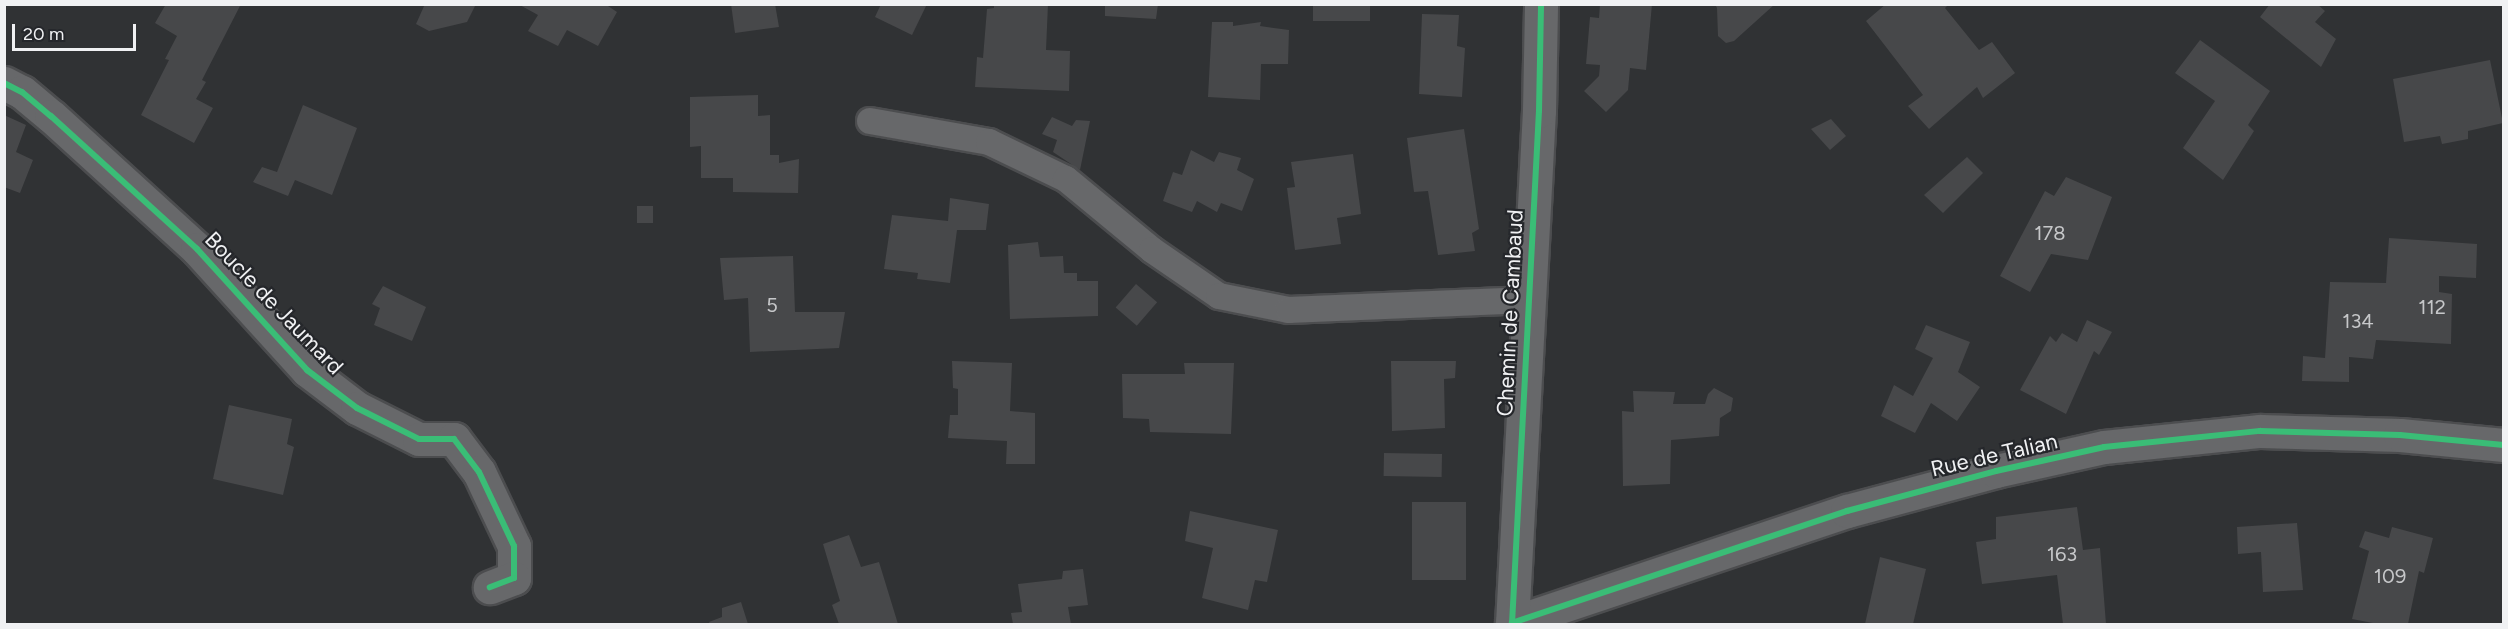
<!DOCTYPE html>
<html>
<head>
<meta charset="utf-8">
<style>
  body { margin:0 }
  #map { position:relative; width:2508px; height:629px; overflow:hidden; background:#303234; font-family:Figtree,sans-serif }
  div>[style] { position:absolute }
  .building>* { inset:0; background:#47484a; transform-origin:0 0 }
  .roads { filter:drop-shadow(2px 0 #4c4d4f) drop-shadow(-2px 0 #4c4d4f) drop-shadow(0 2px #4c4d4f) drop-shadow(0 -2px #4c4d4f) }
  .lane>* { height:26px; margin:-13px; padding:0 13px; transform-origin:13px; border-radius:13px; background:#67686a }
  .street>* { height:33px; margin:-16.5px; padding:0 16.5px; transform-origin:16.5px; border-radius:16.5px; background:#67686a }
  .cycleway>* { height:6px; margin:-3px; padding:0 3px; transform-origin:3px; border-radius:3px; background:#3abd76 }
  span { translate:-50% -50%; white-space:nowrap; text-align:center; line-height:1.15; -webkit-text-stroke:4.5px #25272b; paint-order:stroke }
  .number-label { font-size:20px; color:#c6c7c9 }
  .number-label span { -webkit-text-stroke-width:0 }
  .street-label { font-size:22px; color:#f0f1f3 }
  .frame { position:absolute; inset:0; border:6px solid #f0f1f3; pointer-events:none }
  .scale { position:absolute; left:12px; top:24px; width:124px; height:27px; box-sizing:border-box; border:3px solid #f0f1f3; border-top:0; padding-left:8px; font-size:18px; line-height:21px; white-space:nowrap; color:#f0f1f3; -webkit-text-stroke:4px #25272b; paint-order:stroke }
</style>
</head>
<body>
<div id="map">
  <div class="building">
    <div style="clip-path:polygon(166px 4px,241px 4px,202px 80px,206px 82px,196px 99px,213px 108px,194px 143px,141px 115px,169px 60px,165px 59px,177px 36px,155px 23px)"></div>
    <div style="clip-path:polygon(425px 4px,476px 4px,467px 22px,429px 31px,416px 24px)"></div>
    <div style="clip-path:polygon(518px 4px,605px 4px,617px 12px,598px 46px,567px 30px,558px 46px,528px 31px,538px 15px)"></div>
    <div style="clip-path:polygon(731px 4px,775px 4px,779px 27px,735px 33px)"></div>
    <div style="clip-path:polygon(881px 4px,927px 4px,912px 35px,875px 17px)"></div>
    <div style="clip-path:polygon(994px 4px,1048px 4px,1046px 50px,1070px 51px,1069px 91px,975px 87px,977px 57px,983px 58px,987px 9px,994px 8px)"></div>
    <div style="clip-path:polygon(1105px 4px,1158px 4px,1156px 19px,1105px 16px)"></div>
    <div style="left:1313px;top:4px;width:57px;height:17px"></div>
    <div style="clip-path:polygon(1600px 4px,1652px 4px,1646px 70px,1630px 68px,1628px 90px,1606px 112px,1584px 91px,1599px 76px,1600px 65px,1586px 64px,1590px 17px,1599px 18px)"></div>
    <div style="clip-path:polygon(1715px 4px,1775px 4px,1734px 41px,1726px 43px,1718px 36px,1717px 8px)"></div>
    <div style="clip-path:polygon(1886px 4px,1949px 4px,1945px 8px,1979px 50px,1992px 42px,2015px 73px,1983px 98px,1977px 87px,1929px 129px,1908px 106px,1923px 95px,1866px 21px)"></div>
    <div style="clip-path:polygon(2270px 4px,2317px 4px,2325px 11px,2315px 22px,2336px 39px,2321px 67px,2260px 17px)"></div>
    <div style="clip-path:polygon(1422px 14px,1459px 15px,1457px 46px,1465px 48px,1462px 97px,1419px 94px)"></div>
    <div style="clip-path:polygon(1212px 22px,1233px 22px,1233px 26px,1261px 22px,1260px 26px,1289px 30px,1288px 64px,1261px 64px,1260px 100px,1208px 97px)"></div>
    <div style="clip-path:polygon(2200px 40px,2270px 91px,2248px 125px,2254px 131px,2223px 180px,2183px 148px,2215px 101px,2175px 73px)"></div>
    <div style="clip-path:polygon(2490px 60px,2503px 123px,2468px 131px,2468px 139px,2442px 144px,2440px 136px,2404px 142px,2393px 79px)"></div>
    <div style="clip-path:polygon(758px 95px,758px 116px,770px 115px,770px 155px,779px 155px,779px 163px,799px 159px,798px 193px,733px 192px,733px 178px,701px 178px,701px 146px,690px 147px,690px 97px)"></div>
    <div style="clip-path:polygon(303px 105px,357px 128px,332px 195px,295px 180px,288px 196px,253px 182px,262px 167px,277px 172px)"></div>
    <div style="clip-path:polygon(4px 115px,26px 125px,16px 152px,33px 160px,20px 193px,4px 187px)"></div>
    <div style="clip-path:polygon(1052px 117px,1072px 126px,1076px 120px,1090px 121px,1080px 170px,1053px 152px,1057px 140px,1042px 134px)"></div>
    <div style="clip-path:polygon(1831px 119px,1846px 136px,1830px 150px,1811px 129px)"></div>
    <div style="clip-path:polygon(1464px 129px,1479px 229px,1472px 233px,1475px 251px,1438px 255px,1428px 191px,1414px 192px,1407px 138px)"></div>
    <div style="clip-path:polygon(1191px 150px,1214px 162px,1219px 152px,1241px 158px,1237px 170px,1254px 179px,1242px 211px,1221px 203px,1217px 212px,1197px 201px,1192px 212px,1163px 201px,1173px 172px,1182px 175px)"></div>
    <div style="clip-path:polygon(1353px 154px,1361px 214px,1337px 218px,1341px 244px,1295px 250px,1287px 188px,1295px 187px,1291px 162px)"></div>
    <div style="clip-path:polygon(1967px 157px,1983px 173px,1943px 213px,1924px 195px)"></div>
    <div style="clip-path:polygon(2066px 177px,2112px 197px,2088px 260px,2051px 254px,2030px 292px,2000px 276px,2045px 191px,2054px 196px)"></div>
    <div style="clip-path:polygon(950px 198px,989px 204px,986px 230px,957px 230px,950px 283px,917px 279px,918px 273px,884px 269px,892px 215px,948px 221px)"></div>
    <div style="left:637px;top:206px;width:16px;height:17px"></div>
    <div style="clip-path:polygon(2389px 238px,2477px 244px,2476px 278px,2439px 276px,2439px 292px,2452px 294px,2451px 344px,2376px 340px,2373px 359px,2349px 357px,2349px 382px,2302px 381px,2303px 356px,2325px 358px,2330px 282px,2386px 283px)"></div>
    <div style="clip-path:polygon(1038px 242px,1040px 257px,1063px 256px,1064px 273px,1077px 273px,1077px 281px,1098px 281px,1098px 316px,1010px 319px,1008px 245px)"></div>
    <div style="clip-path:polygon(793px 256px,795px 312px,845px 312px,839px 348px,750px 352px,748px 298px,724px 300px,720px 258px)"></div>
    <div style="left:1136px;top:284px;width:28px;height:31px;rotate:41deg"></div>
    <div style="clip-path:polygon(383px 286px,426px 307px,412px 341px,374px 325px,380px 308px,372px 304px)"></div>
    <div style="clip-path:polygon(2087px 320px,2112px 332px,2099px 355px,2094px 351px,2066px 414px,2020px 390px,2050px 336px,2056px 342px,2062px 333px,2077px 342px)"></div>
    <div style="clip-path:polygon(1926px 325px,1970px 342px,1958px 372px,1980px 387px,1957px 421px,1931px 403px,1915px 433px,1881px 416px,1894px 385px,1913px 396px,1933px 358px,1915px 349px)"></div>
    <div style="clip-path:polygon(952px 361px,1012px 363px,1010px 411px,1035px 413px,1035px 464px,1006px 464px,1007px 441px,948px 438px,950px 415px,958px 415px,958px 389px,953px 388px)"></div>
    <div style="clip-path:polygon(1391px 361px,1456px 361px,1455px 378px,1444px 379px,1445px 428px,1392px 431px)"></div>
    <div style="clip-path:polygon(1184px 363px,1234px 363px,1231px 434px,1150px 432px,1149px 419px,1123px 418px,1122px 374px,1185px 374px)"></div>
    <div style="clip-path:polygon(1714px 388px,1733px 398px,1731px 411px,1720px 418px,1719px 436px,1671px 440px,1670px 484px,1623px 486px,1622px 411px,1634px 412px,1633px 391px,1675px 392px,1673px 404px,1705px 404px,1708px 394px)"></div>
    <div style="clip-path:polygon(229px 405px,292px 419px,287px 444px,294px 447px,283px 495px,213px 479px)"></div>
    <div style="left:1384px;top:453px;width:58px;height:23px;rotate:1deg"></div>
    <div style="left:1412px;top:502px;width:54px;height:78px"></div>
    <div style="clip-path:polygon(2077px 507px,2083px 550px,2100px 548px,2106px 624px,2063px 624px,2057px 575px,1982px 584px,1976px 542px,1996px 539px,1996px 517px)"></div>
    <div style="clip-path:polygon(1190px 511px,1278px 530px,1267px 582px,1255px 580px,1248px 610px,1202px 598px,1213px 548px,1185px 541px)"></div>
    <div style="clip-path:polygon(2297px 523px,2303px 590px,2263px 592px,2261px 552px,2238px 554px,2237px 527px)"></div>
    <div style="clip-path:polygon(2392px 527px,2433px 538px,2424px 573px,2419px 571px,2408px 624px,2378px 624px,2352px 619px,2369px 551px,2359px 547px,2365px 531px,2389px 538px)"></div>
    <div style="clip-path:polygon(849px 535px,861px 567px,879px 562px,898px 624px,839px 624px,832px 605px,840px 601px,823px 544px)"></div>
    <div style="clip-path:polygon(1880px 557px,1926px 569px,1913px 624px,1865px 624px)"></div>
    <div style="clip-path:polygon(1083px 569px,1088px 605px,1068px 607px,1071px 624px,1013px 624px,1011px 613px,1022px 612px,1018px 584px,1062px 579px,1063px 571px)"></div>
    <div style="clip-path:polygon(741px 602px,748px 624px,710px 624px,709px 622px,722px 617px,722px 608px)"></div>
  </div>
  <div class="roads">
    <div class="lane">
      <div style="left:870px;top:121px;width:121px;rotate:10deg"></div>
      <div style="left:989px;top:142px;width:85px;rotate:25.7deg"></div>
      <div style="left:1066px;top:179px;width:112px;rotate:39.5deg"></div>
      <div style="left:1152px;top:250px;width:81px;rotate:34.5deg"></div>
      <div style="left:1219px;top:296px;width:71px;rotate:11.3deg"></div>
      <div style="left:1289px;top:310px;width:239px;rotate:-2.4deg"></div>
    </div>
    <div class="street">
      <div style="left:4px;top:83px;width:20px;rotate:27deg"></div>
      <div style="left:22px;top:92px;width:38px;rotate:40deg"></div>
      <div style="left:51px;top:116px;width:197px;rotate:42.3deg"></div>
      <div style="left:197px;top:249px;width:164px;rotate:47.7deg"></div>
      <div style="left:307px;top:370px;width:63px;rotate:37.2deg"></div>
      <div style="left:357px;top:408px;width:69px;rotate:26.6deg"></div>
      <div style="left:419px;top:439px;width:35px"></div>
      <div style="left:454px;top:439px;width:41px;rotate:52.9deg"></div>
      <div style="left:479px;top:472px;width:82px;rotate:64.7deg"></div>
      <div style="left:514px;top:546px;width:32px;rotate:90deg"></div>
      <div style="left:514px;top:578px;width:26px;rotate:159deg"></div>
      <div style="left:1512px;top:623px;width:353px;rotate:-18.5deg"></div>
      <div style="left:1847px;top:511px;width:154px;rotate:-15deg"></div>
      <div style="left:1996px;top:471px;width:111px;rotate:-12.5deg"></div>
      <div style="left:2104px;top:447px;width:157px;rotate:-5.9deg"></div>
      <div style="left:2260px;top:431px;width:140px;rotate:1.6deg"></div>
      <div style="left:2400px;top:435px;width:104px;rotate:5.5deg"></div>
      <div style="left:1512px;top:624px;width:514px;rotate:-86.99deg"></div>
      <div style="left:1539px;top:111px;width:107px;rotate:-88.9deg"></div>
    </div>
  </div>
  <div class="cycleway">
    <div style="left:4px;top:83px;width:20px;rotate:27deg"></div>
    <div style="left:22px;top:92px;width:38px;rotate:40deg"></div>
    <div style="left:51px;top:116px;width:197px;rotate:42.3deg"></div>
    <div style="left:197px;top:249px;width:164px;rotate:47.7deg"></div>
    <div style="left:307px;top:370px;width:63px;rotate:37.2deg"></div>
    <div style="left:357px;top:408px;width:69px;rotate:26.6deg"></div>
    <div style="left:419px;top:439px;width:35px"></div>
    <div style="left:454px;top:439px;width:41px;rotate:52.9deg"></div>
    <div style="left:479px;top:472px;width:82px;rotate:64.7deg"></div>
    <div style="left:514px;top:546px;width:32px;rotate:90deg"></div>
    <div style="left:514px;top:578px;width:26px;rotate:159deg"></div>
    <div style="left:1512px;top:623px;width:353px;rotate:-18.5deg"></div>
    <div style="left:1847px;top:511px;width:154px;rotate:-15deg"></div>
    <div style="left:1996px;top:471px;width:111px;rotate:-12.5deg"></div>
    <div style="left:2104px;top:447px;width:157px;rotate:-5.9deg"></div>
    <div style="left:2260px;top:431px;width:140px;rotate:1.6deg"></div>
    <div style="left:2400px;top:435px;width:104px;rotate:5.5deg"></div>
    <div style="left:1512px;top:624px;width:514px;rotate:-86.99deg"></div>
    <div style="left:1539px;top:111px;width:107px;rotate:-88.9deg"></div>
  </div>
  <div class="number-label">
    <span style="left:2050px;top:233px">178</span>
    <span style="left:772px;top:305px">5</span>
    <span style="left:2432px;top:307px">112</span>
    <span style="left:2358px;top:321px">134</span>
    <span style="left:2062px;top:554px">163</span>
    <span style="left:2390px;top:576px">109</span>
  </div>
  <div class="street-label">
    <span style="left:274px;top:303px;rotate:46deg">Boucle de Jaumard</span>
    <span style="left:1510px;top:313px;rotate:-87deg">Chemin de Cambaud</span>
    <span style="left:1994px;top:455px;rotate:-13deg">Rue de Talian</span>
  </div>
  <div class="frame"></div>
  <div class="scale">20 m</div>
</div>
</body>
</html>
